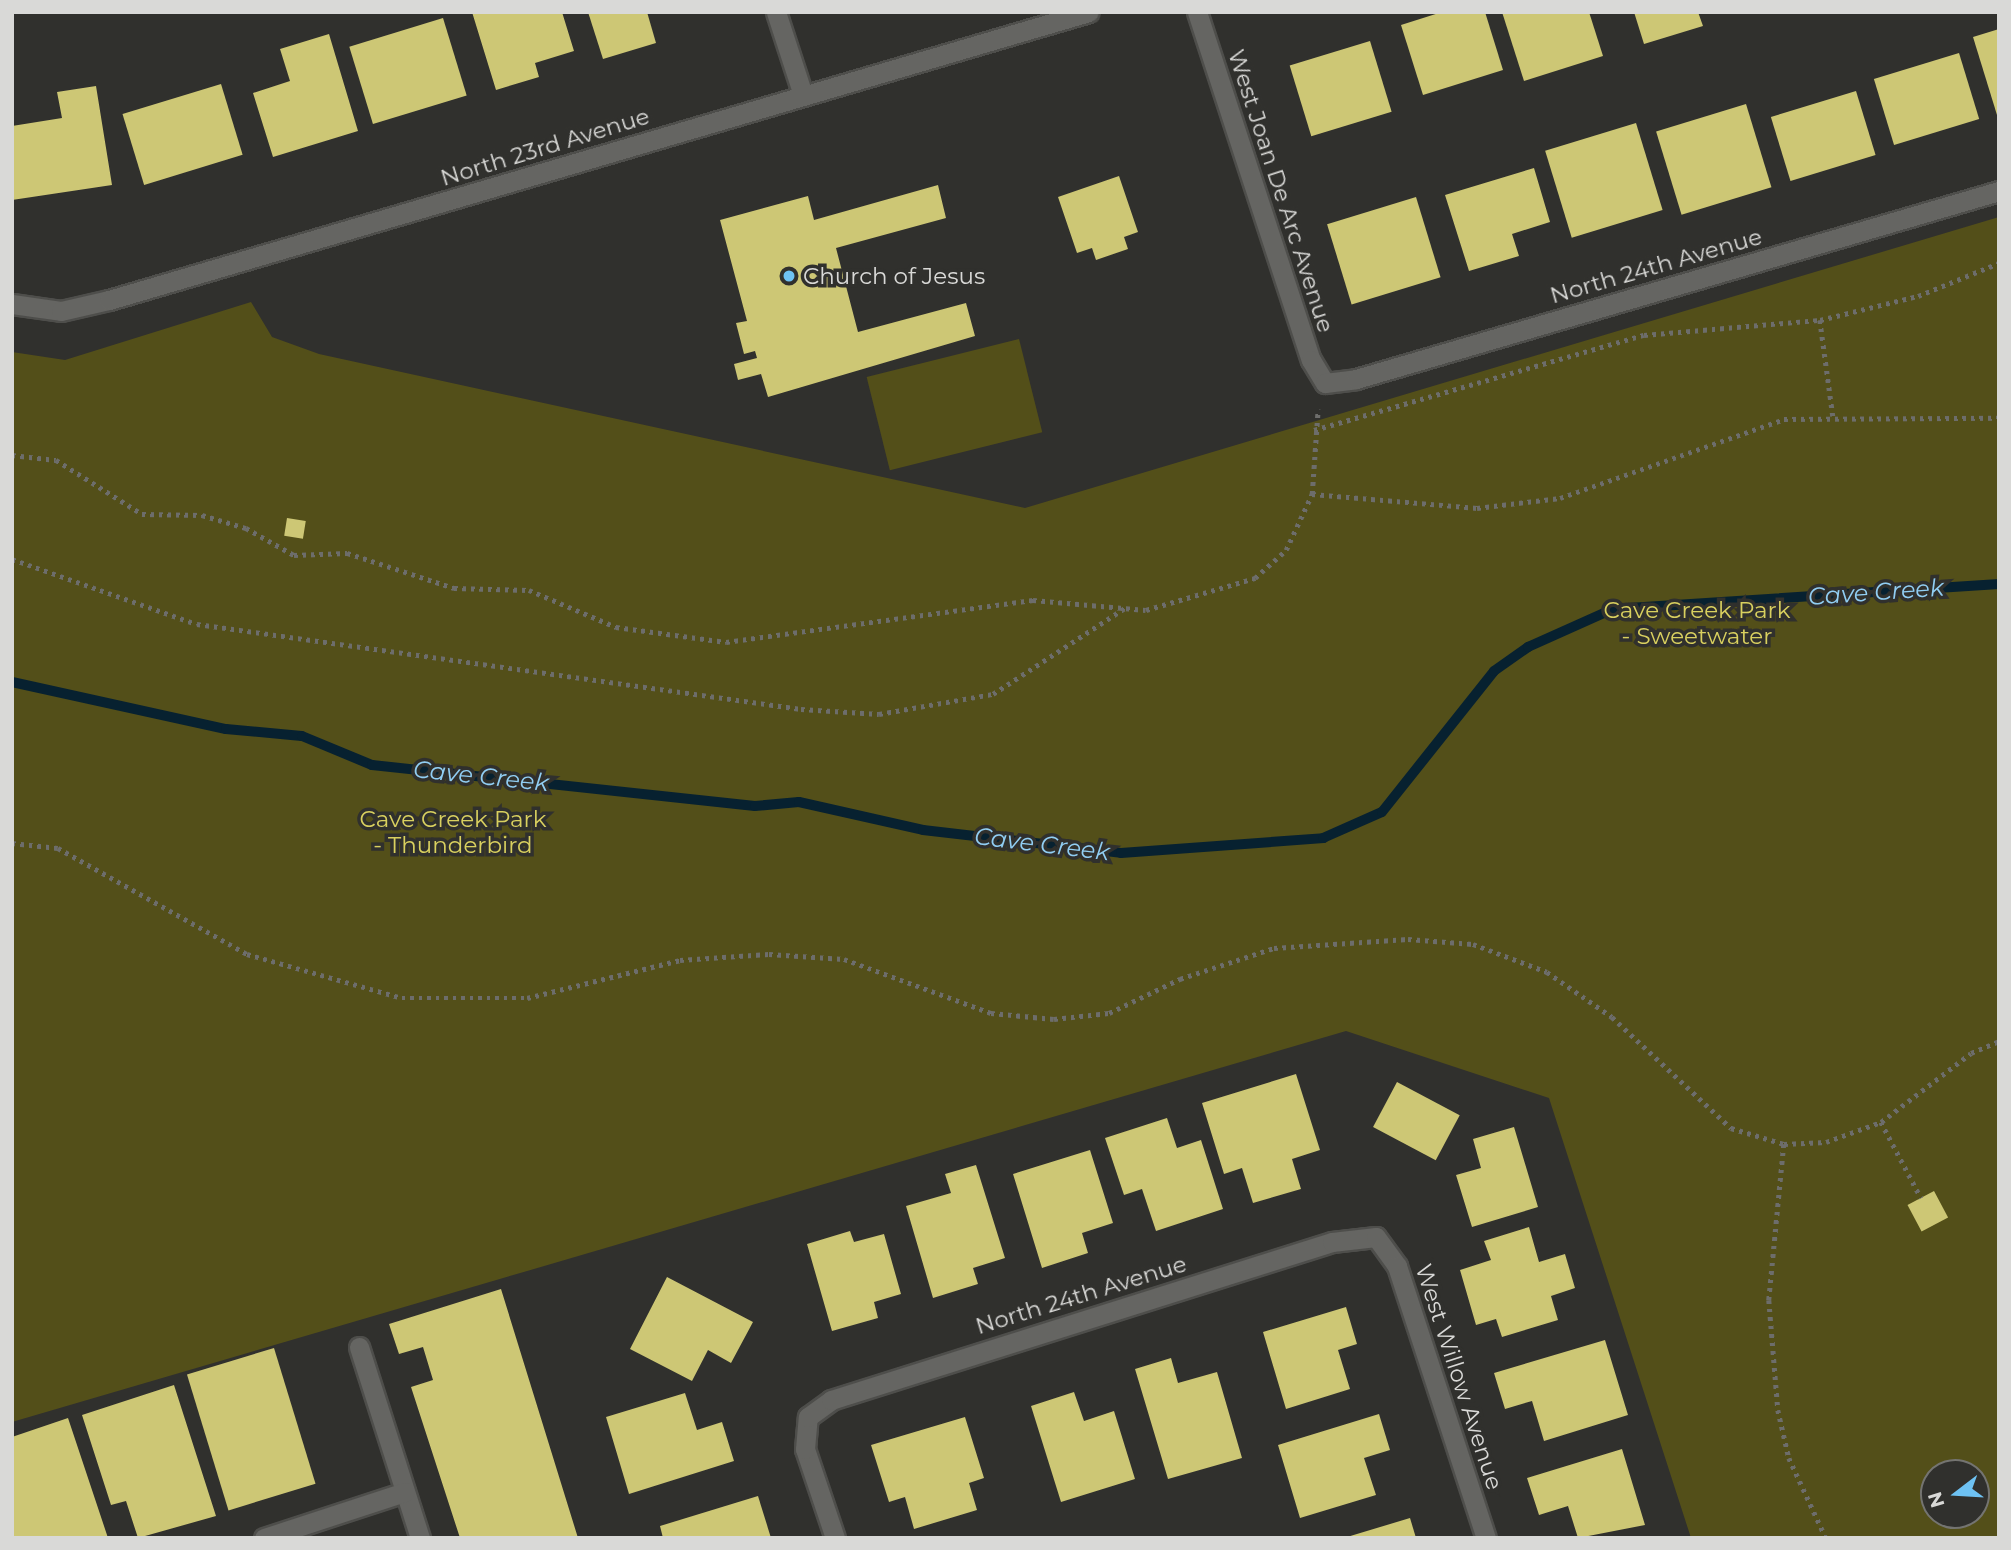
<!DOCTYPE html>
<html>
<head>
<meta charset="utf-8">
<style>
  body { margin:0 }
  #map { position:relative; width:2011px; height:1550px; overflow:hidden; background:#30302d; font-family:Montserrat,sans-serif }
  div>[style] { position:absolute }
  .green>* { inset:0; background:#534f19; transform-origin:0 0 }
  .stream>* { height:10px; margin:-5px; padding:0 5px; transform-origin:5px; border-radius:5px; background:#072130 }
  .building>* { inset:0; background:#cdc775; transform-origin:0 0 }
  .path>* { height:4.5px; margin-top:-2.25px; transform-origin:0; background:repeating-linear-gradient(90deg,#6d6d6b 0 3.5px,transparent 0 8.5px) }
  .roads { filter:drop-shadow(2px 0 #4e4e4b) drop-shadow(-2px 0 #4e4e4b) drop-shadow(0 2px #4e4e4b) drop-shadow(0 -2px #4e4e4b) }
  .minor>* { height:19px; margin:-9.5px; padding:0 9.5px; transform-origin:9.5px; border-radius:9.5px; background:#656562 }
  .dots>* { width:19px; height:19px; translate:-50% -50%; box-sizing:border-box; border:4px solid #30302d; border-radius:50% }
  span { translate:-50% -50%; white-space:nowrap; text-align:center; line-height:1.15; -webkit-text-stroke:7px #30302d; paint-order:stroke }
  .street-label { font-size:23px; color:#d9d9d7 }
  .poi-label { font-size:23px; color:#d9d9d7 }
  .left { translate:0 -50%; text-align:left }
  .park-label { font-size:23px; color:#d9d05f }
  .water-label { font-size:24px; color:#91cef3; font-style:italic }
  .frame { position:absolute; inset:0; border:14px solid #d9d9d7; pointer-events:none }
  .north { position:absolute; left:1920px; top:1459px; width:70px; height:70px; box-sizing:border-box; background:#30302d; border:2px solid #747471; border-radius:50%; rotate:253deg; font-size:19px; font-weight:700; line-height:28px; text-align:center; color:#d9d9d7 }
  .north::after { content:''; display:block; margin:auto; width:24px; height:32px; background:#6ec2f3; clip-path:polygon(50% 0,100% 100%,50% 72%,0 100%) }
</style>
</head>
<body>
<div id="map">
  <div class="green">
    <div style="clip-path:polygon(evenodd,1999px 217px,1999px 1538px,1691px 1538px,1549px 1098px,1346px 1031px,12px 1422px,12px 352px,65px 360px,251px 302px,272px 337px,319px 354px,1025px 508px,1999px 217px,1934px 1473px,1976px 1473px,1976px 1515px,1934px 1515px,1934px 1473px)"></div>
    <div style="left:1019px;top:339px;width:96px;height:157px;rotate:76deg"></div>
  </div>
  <div class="stream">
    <div style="left:12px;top:682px;width:219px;rotate:12.4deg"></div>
    <div style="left:226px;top:729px;width:76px;rotate:5.3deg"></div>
    <div style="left:302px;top:736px;width:76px;rotate:22.5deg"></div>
    <div style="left:372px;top:765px;width:385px;rotate:6.1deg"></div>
    <div style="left:755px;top:806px;width:44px;rotate:-5.2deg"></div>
    <div style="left:799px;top:802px;width:127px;rotate:12.7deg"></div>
    <div style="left:923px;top:830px;width:199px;rotate:6.6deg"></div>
    <div style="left:1121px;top:853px;width:203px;rotate:-4.2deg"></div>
    <div style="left:1323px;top:838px;width:64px;rotate:-23.8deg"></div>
    <div style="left:1382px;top:812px;width:180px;rotate:-51.5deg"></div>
    <div style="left:1494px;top:671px;width:42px;rotate:-35.2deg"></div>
    <div style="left:1528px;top:647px;width:93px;rotate:-24.1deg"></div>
    <div style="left:1613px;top:609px;width:387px;rotate:-3.7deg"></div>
  </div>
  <div class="building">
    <div style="clip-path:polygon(472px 12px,562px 12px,574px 51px,535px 63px,539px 77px,496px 90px)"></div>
    <div style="clip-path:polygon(588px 12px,647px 12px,656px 43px,603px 59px)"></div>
    <div style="clip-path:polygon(1442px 12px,1485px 12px,1503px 70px,1423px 95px,1401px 25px)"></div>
    <div style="clip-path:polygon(1502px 12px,1589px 12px,1603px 56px,1524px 81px)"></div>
    <div style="clip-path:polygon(1634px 12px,1698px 12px,1703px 26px,1644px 44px)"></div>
    <div style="left:443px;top:18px;width:81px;height:98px;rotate:73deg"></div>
    <div style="clip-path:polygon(1999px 29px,1999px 114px,1997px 115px,1973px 37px)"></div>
    <div style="clip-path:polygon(329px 34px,358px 131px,273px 157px,253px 93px,290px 81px,280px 49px)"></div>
    <div style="left:1370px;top:41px;width:74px;height:84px;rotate:73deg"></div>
    <div style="left:1959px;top:53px;width:69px;height:89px;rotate:73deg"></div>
    <div style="left:221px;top:84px;width:74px;height:103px;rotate:73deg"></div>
    <div style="clip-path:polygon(96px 86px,112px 185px,12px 200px,12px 126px,62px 118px,57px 92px)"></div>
    <div style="left:1856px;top:91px;width:67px;height:89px;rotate:73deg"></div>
    <div style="left:1746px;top:104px;width:87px;height:94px;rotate:73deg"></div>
    <div style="left:1636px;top:123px;width:91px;height:95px;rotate:73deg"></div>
    <div style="clip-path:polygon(1534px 168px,1550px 222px,1512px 234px,1519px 256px,1469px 271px,1445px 195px)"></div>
    <div style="clip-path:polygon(1119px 176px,1138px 232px,1124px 237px,1128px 249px,1096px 260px,1092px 248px,1077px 253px,1058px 197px)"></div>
    <div style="clip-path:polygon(938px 185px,946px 218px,836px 248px,858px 332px,966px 303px,975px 336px,768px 397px,761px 374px,738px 380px,734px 364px,757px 358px,755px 351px,744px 354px,736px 323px,747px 321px,720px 220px,808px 196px,814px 220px)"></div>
    <div style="left:1416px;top:197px;width:84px;height:93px;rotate:73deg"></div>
    <div style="left:287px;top:518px;width:19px;height:18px;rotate:9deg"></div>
    <div style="clip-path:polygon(1296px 1074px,1320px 1150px,1292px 1159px,1301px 1189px,1253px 1203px,1242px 1168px,1224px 1174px,1202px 1103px)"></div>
    <div style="left:1397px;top:1082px;width:71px;height:51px;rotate:28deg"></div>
    <div style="clip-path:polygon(1167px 1118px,1177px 1148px,1201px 1140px,1223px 1209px,1156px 1231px,1142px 1189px,1124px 1195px,1105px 1138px)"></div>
    <div style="clip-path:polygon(1514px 1127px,1538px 1207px,1472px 1227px,1456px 1175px,1481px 1168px,1473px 1139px)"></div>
    <div style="clip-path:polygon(1090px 1150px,1113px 1223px,1082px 1233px,1088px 1253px,1042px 1268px,1013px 1174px)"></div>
    <div style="clip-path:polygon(976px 1165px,1005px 1258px,973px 1268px,978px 1284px,933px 1298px,906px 1206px,951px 1193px,945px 1174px)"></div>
    <div style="left:1934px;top:1191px;width:30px;height:30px;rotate:62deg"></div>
    <div style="clip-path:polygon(1529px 1227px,1539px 1262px,1565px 1254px,1575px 1288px,1551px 1296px,1558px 1320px,1502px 1337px,1496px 1319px,1476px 1325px,1460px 1270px,1491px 1260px,1484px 1241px)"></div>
    <div style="clip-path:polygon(850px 1231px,854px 1242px,884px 1234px,901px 1294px,874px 1302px,878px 1318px,832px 1331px,807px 1244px)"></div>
    <div style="clip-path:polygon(667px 1277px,753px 1322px,731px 1363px,708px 1350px,692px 1381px,630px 1349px)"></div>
    <div style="clip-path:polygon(501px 1289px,578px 1538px,460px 1538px,411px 1387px,433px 1380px,423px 1347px,399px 1354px,389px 1324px)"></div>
    <div style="clip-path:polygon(1346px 1307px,1357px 1344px,1338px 1350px,1350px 1389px,1286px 1409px,1263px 1332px)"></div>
    <div style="clip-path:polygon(1605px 1340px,1628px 1415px,1544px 1441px,1532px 1401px,1505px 1409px,1494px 1373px)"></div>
    <div style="left:274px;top:1348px;width:142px;height:91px;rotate:73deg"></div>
    <div style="clip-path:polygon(1171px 1358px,1178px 1383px,1217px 1372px,1242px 1458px,1168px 1479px,1135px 1369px)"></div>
    <div style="clip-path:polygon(174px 1385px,216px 1516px,138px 1538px,126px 1501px,111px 1505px,82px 1415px)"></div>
    <div style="clip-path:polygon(1074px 1392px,1084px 1421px,1114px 1411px,1135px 1479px,1061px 1502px,1031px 1406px)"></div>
    <div style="clip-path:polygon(685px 1393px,697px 1430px,722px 1422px,734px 1461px,629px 1494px,606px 1417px)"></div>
    <div style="clip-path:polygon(1379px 1414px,1390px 1450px,1364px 1458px,1376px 1495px,1300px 1518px,1278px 1445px)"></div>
    <div style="clip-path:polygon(965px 1417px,984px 1478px,969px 1483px,977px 1510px,914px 1529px,905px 1497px,889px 1502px,871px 1445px)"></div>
    <div style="clip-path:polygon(68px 1418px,108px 1538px,12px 1538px,12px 1437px)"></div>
    <div style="clip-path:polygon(1622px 1449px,1645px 1525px,1578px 1538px,1568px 1506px,1539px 1515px,1527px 1478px)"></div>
    <div style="clip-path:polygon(758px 1496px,771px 1538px,663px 1538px,660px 1526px)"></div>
    <div style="clip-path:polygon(1410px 1518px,1416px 1538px,1347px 1538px,1347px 1537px)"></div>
  </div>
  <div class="path">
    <div style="left:1820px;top:320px;width:97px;rotate:82.3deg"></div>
    <div style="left:1314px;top:430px;width:343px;rotate:-16.1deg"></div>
    <div style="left:1644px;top:335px;width:177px;rotate:-4.9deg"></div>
    <div style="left:1820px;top:320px;width:101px;rotate:-13.8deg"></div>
    <div style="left:1918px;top:296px;width:87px;rotate:-22.2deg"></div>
    <div style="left:12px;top:455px;width:44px;rotate:6.5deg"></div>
    <div style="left:56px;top:460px;width:102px;rotate:32.1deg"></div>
    <div style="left:142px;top:514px;width:60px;rotate:1deg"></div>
    <div style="left:202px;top:515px;width:46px;rotate:16.5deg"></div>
    <div style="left:246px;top:528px;width:55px;rotate:29.4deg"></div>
    <div style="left:294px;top:555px;width:53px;rotate:-2.2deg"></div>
    <div style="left:347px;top:553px;width:113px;rotate:18.1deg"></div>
    <div style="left:454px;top:588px;width:75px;rotate:1.5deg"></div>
    <div style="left:529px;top:590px;width:95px;rotate:23deg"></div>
    <div style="left:616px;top:627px;width:111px;rotate:7.8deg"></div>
    <div style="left:726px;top:642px;width:310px;rotate:-7.8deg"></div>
    <div style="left:1033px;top:600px;width:113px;rotate:5.1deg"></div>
    <div style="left:1146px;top:610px;width:114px;rotate:-16.4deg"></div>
    <div style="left:1255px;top:578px;width:42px;rotate:-42.1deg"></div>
    <div style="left:1286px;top:550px;width:62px;rotate:-65.1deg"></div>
    <div style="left:1312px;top:494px;width:85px;rotate:-86deg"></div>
    <div style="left:1312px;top:494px;width:166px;rotate:4.8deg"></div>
    <div style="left:1477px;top:508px;width:84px;rotate:-6.9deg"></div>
    <div style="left:1560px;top:498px;width:238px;rotate:-19.4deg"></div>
    <div style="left:1784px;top:419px;width:215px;rotate:-0.3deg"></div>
    <div style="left:12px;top:559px;width:196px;rotate:19.4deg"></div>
    <div style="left:197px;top:624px;width:610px;rotate:8.01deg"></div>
    <div style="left:801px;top:709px;width:78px;rotate:3.7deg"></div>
    <div style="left:879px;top:714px;width:116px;rotate:-10deg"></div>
    <div style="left:993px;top:694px;width:158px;rotate:-33.1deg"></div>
    <div style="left:12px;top:843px;width:46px;rotate:6.2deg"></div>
    <div style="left:58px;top:848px;width:217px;rotate:29.3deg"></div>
    <div style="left:247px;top:954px;width:161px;rotate:15.8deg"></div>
    <div style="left:402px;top:998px;width:125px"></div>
    <div style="left:527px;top:998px;width:158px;rotate:-13.9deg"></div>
    <div style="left:680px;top:960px;width:89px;rotate:-3.9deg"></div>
    <div style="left:769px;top:954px;width:75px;rotate:3.8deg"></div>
    <div style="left:844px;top:959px;width:157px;rotate:20.2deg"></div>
    <div style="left:991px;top:1013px;width:63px;rotate:5.4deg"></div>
    <div style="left:1054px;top:1019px;width:55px;rotate:-6.2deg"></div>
    <div style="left:1109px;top:1013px;width:79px;rotate:-25.6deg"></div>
    <div style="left:1180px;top:979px;width:99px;rotate:-18.3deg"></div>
    <div style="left:1274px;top:948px;width:134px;rotate:-3.8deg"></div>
    <div style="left:1408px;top:939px;width:65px;rotate:4.4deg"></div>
    <div style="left:1473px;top:944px;width:79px;rotate:20.7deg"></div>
    <div style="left:1547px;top:972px;width:79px;rotate:34.7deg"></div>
    <div style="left:1612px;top:1017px;width:163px;rotate:43deg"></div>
    <div style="left:1731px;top:1128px;width:55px;rotate:16.8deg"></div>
    <div style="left:1784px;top:1144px;width:42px;rotate:-2.7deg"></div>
    <div style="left:1826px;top:1142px;width:59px;rotate:-20deg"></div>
    <div style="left:1881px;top:1122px;width:113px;rotate:-37.5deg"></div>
    <div style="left:1971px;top:1053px;width:30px;rotate:-23deg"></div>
    <div style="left:1881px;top:1122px;width:86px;rotate:62.2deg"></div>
    <div style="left:1784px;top:1144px;width:157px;rotate:95.5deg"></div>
    <div style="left:1769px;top:1300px;width:110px;rotate:85.3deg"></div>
    <div style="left:1778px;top:1410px;width:49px;rotate:77.1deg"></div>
    <div style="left:1789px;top:1458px;width:88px;rotate:65.2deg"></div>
  </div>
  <div class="roads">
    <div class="minor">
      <div style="left:776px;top:12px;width:87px;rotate:72deg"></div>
      <div style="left:1197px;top:12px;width:366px;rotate:71.9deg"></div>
      <div style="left:1311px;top:360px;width:27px;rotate:59deg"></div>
      <div style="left:1325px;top:383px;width:31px;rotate:-7deg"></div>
      <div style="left:1356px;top:379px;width:670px;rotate:-16.3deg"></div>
      <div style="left:12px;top:304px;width:49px;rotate:8.1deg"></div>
      <div style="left:61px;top:311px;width:49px;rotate:-12.9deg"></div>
      <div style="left:109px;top:300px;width:1021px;rotate:-16.38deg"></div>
      <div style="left:359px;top:1347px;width:201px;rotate:72.3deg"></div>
      <div style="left:264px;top:1538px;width:148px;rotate:-18.1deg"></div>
      <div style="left:835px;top:1538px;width:94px;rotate:-108.6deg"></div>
      <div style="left:805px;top:1449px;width:32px;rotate:-85deg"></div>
      <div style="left:808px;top:1417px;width:29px;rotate:-36deg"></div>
      <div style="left:831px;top:1400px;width:525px;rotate:-17.5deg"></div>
      <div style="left:1332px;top:1242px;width:44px;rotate:-6.5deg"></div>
      <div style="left:1376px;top:1237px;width:36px;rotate:54deg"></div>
      <div style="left:1397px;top:1266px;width:286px;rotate:71.9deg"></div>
    </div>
  </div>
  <div class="dots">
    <div style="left:789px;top:276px;background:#6ec2f3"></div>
  </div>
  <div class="street-label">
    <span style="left:545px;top:147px;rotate:-17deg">North 23rd Avenue</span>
    <span style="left:1281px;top:191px;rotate:72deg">West Joan De Arc Avenue</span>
    <span style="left:1656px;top:266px;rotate:-16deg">North 24th Avenue</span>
    <span style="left:1081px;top:1295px;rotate:-17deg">North 24th Avenue</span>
    <span style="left:1459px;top:1377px;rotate:72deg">West Willow Avenue</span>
  </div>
  <div class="poi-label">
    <span class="left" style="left:803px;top:276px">Church of Jesus</span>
  </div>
  <div class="park-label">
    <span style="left:1697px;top:623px">Cave Creek Park<br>- Sweetwater</span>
    <span style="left:453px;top:832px">Cave Creek Park<br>- Thunderbird</span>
  </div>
  <div class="water-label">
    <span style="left:1876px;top:592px;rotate:-4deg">Cave Creek</span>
    <span style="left:481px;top:776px;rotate:6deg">Cave Creek</span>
    <span style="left:1042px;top:844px;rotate:7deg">Cave Creek</span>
  </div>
  <div class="frame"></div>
  <div class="north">N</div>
</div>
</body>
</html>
